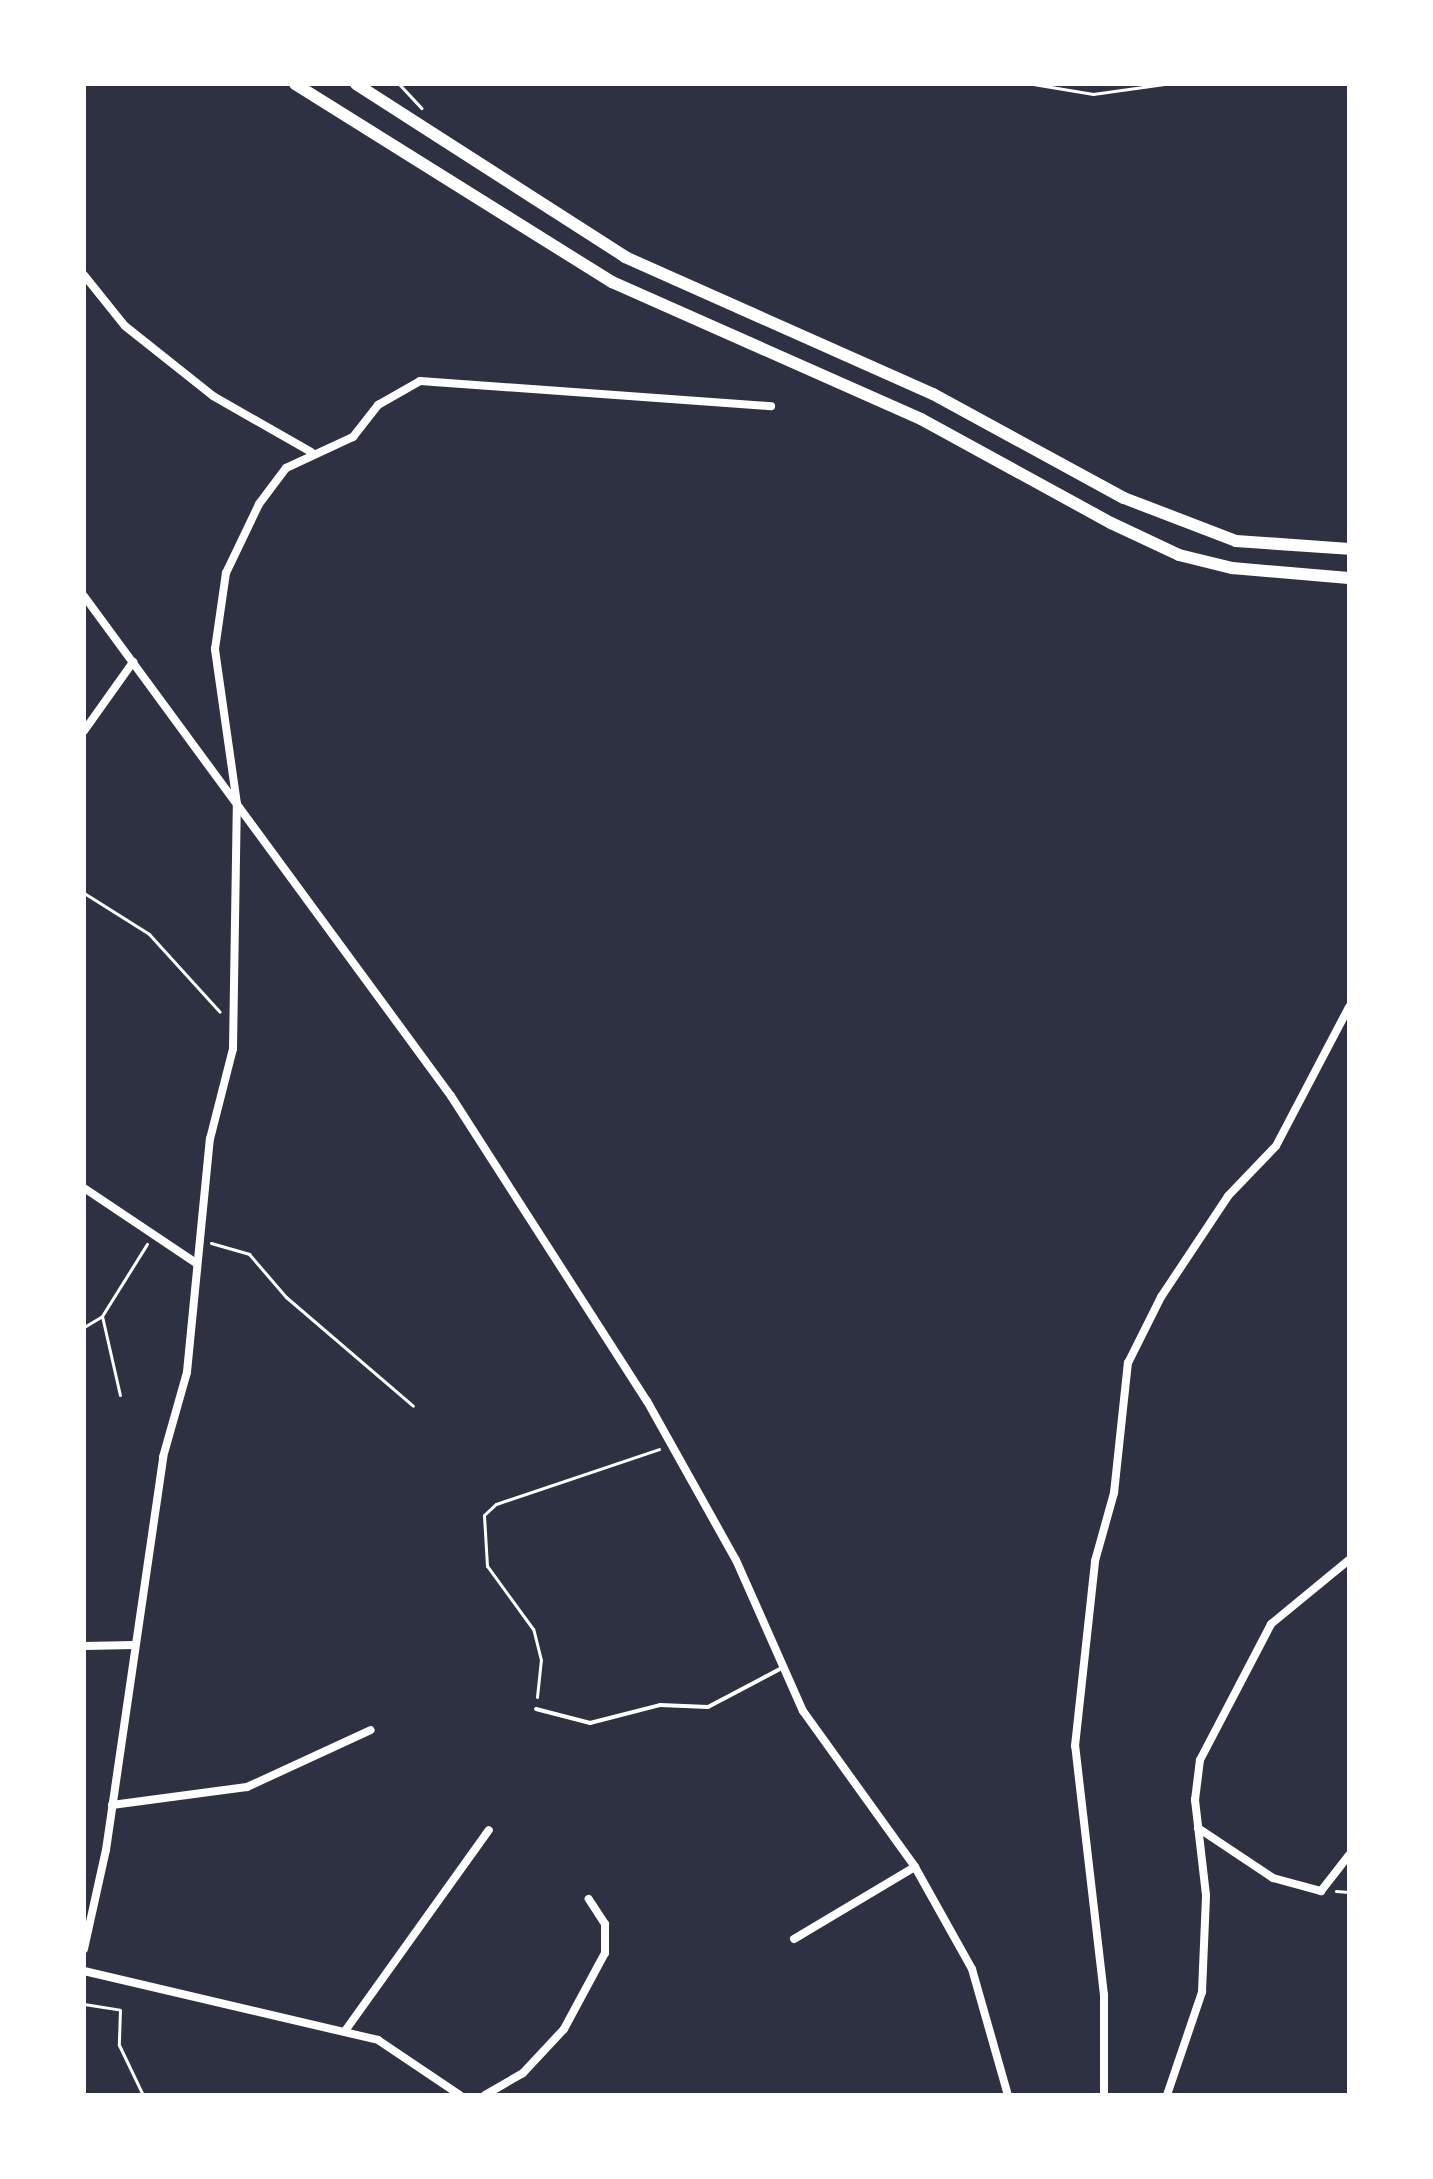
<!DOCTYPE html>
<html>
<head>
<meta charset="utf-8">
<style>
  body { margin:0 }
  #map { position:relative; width:1433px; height:2179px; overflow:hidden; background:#2d3142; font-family:"Archivo Narrow",sans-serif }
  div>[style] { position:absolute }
  .path>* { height:3px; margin:-1.5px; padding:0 1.5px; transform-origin:1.5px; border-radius:1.5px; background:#fff }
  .service>* { height:4px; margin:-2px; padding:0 2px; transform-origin:2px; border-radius:2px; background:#fff }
  .minor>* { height:8px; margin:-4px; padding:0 4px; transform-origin:4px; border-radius:4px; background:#fff }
  .primary>* { height:12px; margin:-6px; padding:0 6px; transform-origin:6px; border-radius:6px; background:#fff }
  span { translate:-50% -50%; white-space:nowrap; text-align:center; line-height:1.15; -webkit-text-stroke:7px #fff; paint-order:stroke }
  .frame { position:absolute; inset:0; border:86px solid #fff; pointer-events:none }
</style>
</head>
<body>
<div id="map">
  <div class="path">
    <div style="left:399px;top:84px;width:33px;rotate:47deg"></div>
    <div style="left:1033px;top:84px;width:61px;rotate:9.5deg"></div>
    <div style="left:1093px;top:94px;width:72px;rotate:-8deg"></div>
    <div style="left:84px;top:893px;width:77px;rotate:32.2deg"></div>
    <div style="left:149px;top:934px;width:105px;rotate:47.7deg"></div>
    <div style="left:211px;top:1243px;width:40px;rotate:16deg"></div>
    <div style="left:249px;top:1254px;width:57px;rotate:49.3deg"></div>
    <div style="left:286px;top:1297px;width:167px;rotate:40.6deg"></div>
    <div style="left:102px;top:1316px;width:81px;rotate:77.2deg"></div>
    <div style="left:84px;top:1327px;width:21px;rotate:-31deg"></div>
    <div style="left:102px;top:1316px;width:85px;rotate:-58deg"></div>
    <div style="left:537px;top:1697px;width:37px;rotate:-84deg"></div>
    <div style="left:541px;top:1660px;width:32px;rotate:-104deg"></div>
    <div style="left:533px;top:1629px;width:78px;rotate:-126.1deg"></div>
    <div style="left:487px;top:1566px;width:51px;rotate:-93.4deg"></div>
    <div style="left:484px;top:1515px;width:16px;rotate:-43deg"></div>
    <div style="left:496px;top:1504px;width:172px;rotate:-18.6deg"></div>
    <div style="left:1336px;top:1891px;width:13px;rotate:4deg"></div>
    <div style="left:84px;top:2004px;width:36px;rotate:9deg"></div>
    <div style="left:120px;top:2010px;width:35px;rotate:92deg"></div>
    <div style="left:119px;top:2045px;width:55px;rotate:64.4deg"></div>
  </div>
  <div class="service">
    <div style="left:536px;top:1709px;width:56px;rotate:14.5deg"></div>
    <div style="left:590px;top:1723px;width:72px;rotate:-14.4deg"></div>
    <div style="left:660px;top:1705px;width:48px;rotate:2.4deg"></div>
    <div style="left:708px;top:1707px;width:84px;rotate:-27.8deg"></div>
  </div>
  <div class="minor">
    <div style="left:84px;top:275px;width:65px;rotate:51.2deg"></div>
    <div style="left:125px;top:326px;width:112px;rotate:38.5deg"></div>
    <div style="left:213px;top:396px;width:113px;rotate:29.7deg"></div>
    <div style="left:84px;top:596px;width:620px;rotate:53.72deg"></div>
    <div style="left:451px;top:1096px;width:363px;rotate:57.3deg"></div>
    <div style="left:647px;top:1401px;width:182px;rotate:60.8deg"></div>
    <div style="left:736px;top:1560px;width:165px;rotate:66.1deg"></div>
    <div style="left:803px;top:1711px;width:192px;rotate:54.3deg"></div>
    <div style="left:915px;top:1867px;width:117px;rotate:60.8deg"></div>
    <div style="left:972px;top:1969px;width:131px;rotate:74.1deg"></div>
    <div style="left:84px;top:731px;width:85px;rotate:-54.6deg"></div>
    <div style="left:84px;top:1188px;width:135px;rotate:33.8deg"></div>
    <div style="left:84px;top:1646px;width:50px;rotate:-1.1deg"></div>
    <div style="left:112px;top:1805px;width:136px;rotate:-7.6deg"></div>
    <div style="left:247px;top:1787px;width:136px;rotate:-24.7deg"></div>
    <div style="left:1198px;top:1828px;width:90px;rotate:33.7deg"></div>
    <div style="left:1273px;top:1878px;width:50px;rotate:15.2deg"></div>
    <div style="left:1321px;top:1891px;width:46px;rotate:-52.1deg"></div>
    <div style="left:794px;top:1939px;width:141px;rotate:-30.8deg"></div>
    <div style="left:84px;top:1949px;width:101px;rotate:-77.5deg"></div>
    <div style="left:106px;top:1850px;width:397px;rotate:-81.7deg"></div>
    <div style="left:163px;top:1457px;width:88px;rotate:-74.2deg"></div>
    <div style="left:187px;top:1372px;width:234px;rotate:-84.4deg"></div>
    <div style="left:210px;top:1139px;width:93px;rotate:-75.7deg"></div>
    <div style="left:233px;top:1049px;width:245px;rotate:-89.1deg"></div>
    <div style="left:237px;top:804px;width:157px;rotate:-98.1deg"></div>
    <div style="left:215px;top:649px;width:77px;rotate:-81.8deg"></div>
    <div style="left:226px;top:573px;width:76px;rotate:-64.4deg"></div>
    <div style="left:259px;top:504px;width:45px;rotate:-53.1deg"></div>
    <div style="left:286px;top:468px;width:74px;rotate:-24.8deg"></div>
    <div style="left:353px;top:437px;width:41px;rotate:-52deg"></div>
    <div style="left:378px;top:405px;width:48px;rotate:-29.7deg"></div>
    <div style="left:420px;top:381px;width:352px;rotate:4.1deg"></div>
    <div style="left:84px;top:1971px;width:302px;rotate:13.2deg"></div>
    <div style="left:378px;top:2040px;width:99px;rotate:33.9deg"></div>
    <div style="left:345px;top:2031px;width:247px;rotate:-54.4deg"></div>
    <div style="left:485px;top:2095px;width:44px;rotate:-30.1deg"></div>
    <div style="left:523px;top:2073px;width:60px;rotate:-47deg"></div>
    <div style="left:564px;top:2029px;width:86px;rotate:-61.7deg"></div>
    <div style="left:605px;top:1953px;width:29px;rotate:-90deg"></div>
    <div style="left:605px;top:1924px;width:30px;rotate:-123deg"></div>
    <div style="left:1104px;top:2095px;width:100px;rotate:-90deg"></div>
    <div style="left:1104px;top:1995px;width:251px;rotate:-96.6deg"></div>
    <div style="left:1075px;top:1746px;width:186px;rotate:-83.8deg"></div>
    <div style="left:1095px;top:1561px;width:71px;rotate:-74.4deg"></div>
    <div style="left:1114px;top:1493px;width:131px;rotate:-83.9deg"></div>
    <div style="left:1128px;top:1363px;width:74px;rotate:-63.4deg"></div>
    <div style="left:1161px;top:1297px;width:121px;rotate:-56.4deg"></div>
    <div style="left:1228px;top:1196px;width:69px;rotate:-46.2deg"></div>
    <div style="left:1276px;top:1146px;width:157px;rotate:-62.3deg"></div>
    <div style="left:1167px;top:2095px;width:109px;rotate:-71.2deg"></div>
    <div style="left:1202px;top:1992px;width:97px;rotate:-87.6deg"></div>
    <div style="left:1206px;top:1895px;width:96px;rotate:-96.6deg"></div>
    <div style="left:1195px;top:1800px;width:40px;rotate:-82.9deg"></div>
    <div style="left:1200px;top:1760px;width:153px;rotate:-62.4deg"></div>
    <div style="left:1271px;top:1624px;width:101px;rotate:-39.4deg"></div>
  </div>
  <div class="primary">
    <div style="left:295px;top:84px;width:374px;rotate:32deg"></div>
    <div style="left:612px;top:282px;width:338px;rotate:23.9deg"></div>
    <div style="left:921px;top:419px;width:217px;rotate:28.7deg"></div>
    <div style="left:1111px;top:523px;width:75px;rotate:25.2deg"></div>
    <div style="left:1179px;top:555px;width:55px;rotate:13.8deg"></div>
    <div style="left:1232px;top:568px;width:117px;rotate:4.9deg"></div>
    <div style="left:356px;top:84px;width:320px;rotate:32.7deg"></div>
    <div style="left:625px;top:257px;width:337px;rotate:24deg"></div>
    <div style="left:933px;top:394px;width:217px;rotate:28.6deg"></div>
    <div style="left:1124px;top:498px;width:120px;rotate:21deg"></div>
    <div style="left:1236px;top:541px;width:113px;rotate:4deg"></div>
  </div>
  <div class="frame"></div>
</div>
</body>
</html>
